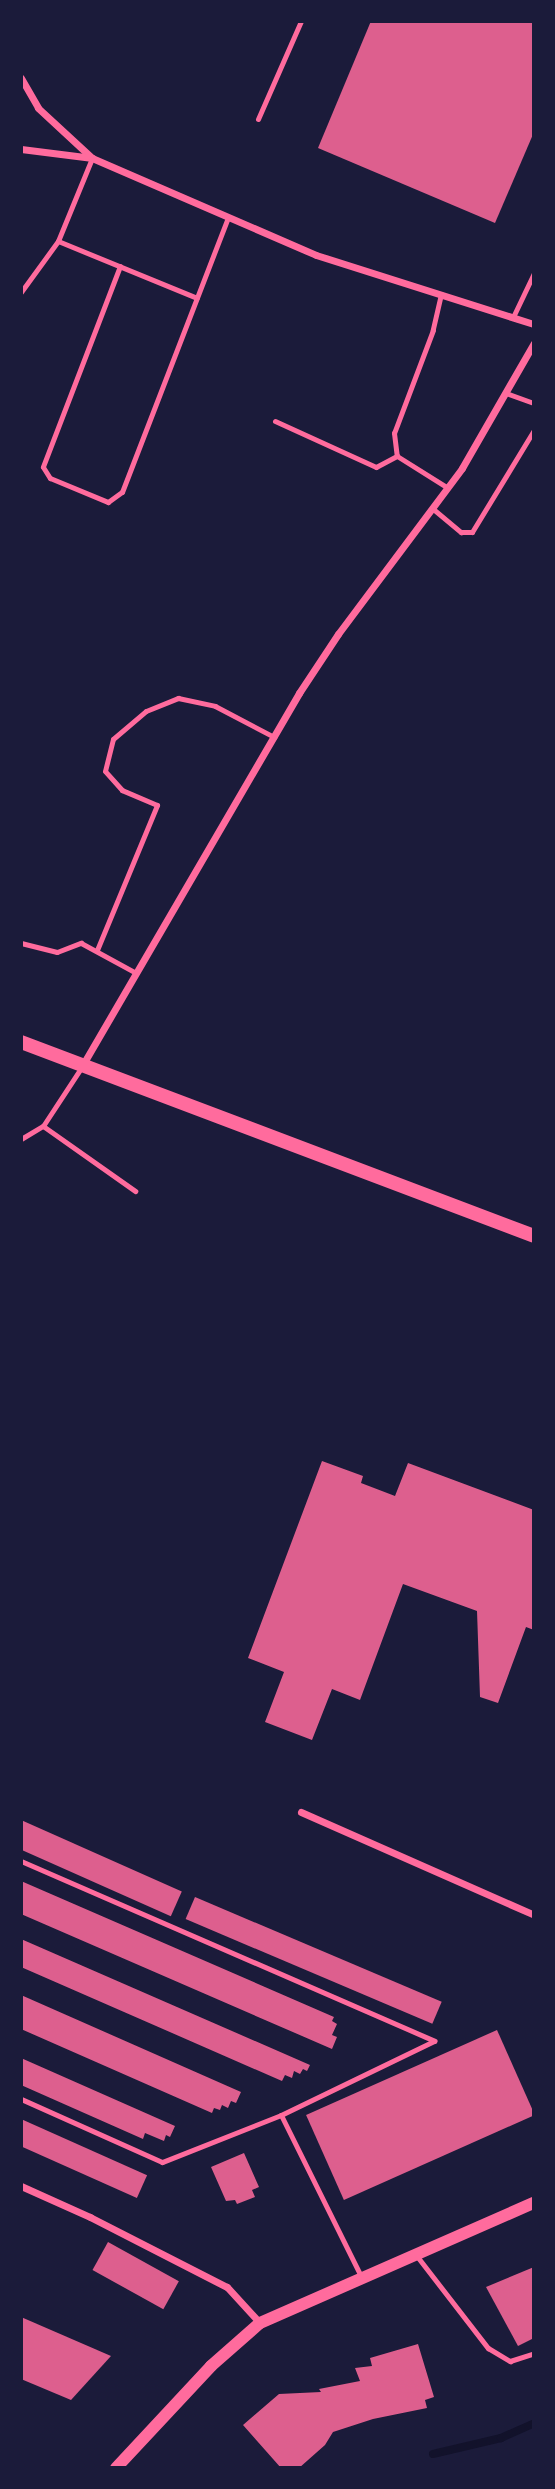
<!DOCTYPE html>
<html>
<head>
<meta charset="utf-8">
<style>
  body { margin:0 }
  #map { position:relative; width:555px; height:2489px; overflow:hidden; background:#1b1b3a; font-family:Signika,sans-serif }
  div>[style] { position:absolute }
  .stream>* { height:8px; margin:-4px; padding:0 4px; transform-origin:4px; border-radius:4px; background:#12122b }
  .building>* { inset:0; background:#dd5f8e; transform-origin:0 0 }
  .service>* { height:5px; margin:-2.5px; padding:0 2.5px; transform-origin:2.5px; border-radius:2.5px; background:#ff6b9d }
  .minor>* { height:7px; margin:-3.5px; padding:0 3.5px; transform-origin:3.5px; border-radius:3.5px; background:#ff6b9d }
  .tertiary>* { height:12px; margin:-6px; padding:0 6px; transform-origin:6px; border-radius:6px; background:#ff6b9d }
  .secondary>* { height:14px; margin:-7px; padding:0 7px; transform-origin:7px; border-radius:7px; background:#ff6b9d }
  span { translate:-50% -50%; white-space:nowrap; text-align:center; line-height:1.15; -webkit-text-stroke:6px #1b1b3a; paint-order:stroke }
  .frame { position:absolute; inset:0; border:23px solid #1b1b3a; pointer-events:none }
</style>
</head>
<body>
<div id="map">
  <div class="stream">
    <div style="left:433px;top:2454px;width:70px;rotate:-13.2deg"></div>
    <div style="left:501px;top:2438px;width:36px;rotate:-24deg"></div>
  </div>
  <div class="building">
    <div style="clip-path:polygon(371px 21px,534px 21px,534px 132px,495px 223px,318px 148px)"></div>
    <div style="clip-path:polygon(322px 1461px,363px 1476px,361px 1483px,395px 1496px,408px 1463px,534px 1510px,534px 1630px,526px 1627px,498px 1703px,480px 1697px,477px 1611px,403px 1584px,360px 1700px,332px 1689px,312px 1740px,265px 1722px,284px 1672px,248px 1658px)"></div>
    <div style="left:21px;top:1820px;width:176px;height:27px;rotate:24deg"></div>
    <div style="clip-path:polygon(21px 1881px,334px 2017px,332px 2021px,337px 2024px,332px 2035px,337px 2037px,332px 2049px,21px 1914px)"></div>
    <div style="left:195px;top:1897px;width:268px;height:24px;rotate:23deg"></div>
    <div style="clip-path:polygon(21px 1939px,310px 2065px,307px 2071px,303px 2069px,300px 2074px,294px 2071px,292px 2078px,285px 2075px,282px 2081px,21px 1967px)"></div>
    <div style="clip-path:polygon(21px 1995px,241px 2092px,236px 2103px,231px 2101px,228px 2108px,222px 2105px,220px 2110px,214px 2108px,212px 2113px,21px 2029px)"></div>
    <div style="left:497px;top:2030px;width:93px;height:209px;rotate:66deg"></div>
    <div style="clip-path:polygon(21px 2058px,175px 2126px,170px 2137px,166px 2135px,164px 2141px,145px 2133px,143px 2139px,21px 2085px)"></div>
    <div style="left:21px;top:2119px;width:138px;height:25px;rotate:24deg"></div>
    <div style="clip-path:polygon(244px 2153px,259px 2187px,252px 2190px,255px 2197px,237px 2204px,235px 2200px,226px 2201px,211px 2167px)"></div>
    <div style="left:108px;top:2242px;width:81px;height:32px;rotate:29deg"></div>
    <div style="clip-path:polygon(534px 2267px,534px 2338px,518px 2346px,486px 2287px)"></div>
    <div style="clip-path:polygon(21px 2317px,111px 2356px,71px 2400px,21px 2379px)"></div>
    <div style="clip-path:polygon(418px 2344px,434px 2397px,425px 2400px,427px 2408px,373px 2419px,333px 2432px,325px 2445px,299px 2468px,281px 2468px,243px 2425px,279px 2394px,321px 2392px,319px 2389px,360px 2381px,355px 2368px,372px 2366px,370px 2358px)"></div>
  </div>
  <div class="service">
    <div style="left:258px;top:119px;width:107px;rotate:-66.3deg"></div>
    <div style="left:58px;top:241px;width:150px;rotate:22.3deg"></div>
    <div style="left:120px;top:266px;width:215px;rotate:111deg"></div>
    <div style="left:43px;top:467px;width:13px;rotate:58deg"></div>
    <div style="left:50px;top:478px;width:63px;rotate:22.5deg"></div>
    <div style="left:108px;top:502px;width:17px;rotate:-36deg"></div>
    <div style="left:122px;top:492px;width:295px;rotate:-68.9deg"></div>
    <div style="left:21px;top:292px;width:63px;rotate:-54deg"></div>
    <div style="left:58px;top:241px;width:90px;rotate:-67.7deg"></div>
    <div style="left:441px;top:294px;width:37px;rotate:103deg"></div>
    <div style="left:433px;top:330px;width:110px;rotate:110.7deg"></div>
    <div style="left:394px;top:433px;width:23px;rotate:83deg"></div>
    <div style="left:397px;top:456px;width:60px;rotate:32.1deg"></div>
    <div style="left:513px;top:317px;width:49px;rotate:-64.5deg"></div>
    <div style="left:506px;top:393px;width:30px;rotate:20deg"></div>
    <div style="left:275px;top:421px;width:111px;rotate:24.5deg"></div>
    <div style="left:376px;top:467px;width:24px;rotate:-28deg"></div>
    <div style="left:432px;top:508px;width:38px;rotate:40deg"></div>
    <div style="left:461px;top:532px;width:11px"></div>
    <div style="left:472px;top:532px;width:119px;rotate:-58.7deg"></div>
    <div style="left:21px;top:943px;width:37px;rotate:14deg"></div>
    <div style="left:57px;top:952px;width:26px;rotate:-21deg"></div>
    <div style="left:81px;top:943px;width:63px;rotate:28.6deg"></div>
    <div style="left:97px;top:950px;width:157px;rotate:-67.5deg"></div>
    <div style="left:157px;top:805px;width:38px;rotate:-157deg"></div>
    <div style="left:122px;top:790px;width:25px;rotate:-132deg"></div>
    <div style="left:105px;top:771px;width:33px;rotate:-76deg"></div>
    <div style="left:113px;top:739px;width:43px;rotate:-40.3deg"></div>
    <div style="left:146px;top:711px;width:35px;rotate:-22deg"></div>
    <div style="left:178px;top:698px;width:38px;rotate:12deg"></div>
    <div style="left:215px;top:706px;width:67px;rotate:27.7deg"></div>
    <div style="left:43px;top:1126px;width:113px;rotate:35.2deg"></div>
    <div style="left:21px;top:1139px;width:26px;rotate:-31deg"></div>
    <div style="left:43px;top:1126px;width:69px;rotate:-56.8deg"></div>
    <div style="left:21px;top:1861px;width:451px;rotate:23.5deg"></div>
    <div style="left:434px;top:2041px;width:170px;rotate:154.2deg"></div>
    <div style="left:281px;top:2115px;width:128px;rotate:158.4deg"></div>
    <div style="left:162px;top:2162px;width:154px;rotate:-155.9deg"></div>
    <div style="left:281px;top:2115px;width:182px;rotate:63.6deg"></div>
    <div style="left:416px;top:2255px;width:118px;rotate:52.3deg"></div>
    <div style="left:488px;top:2348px;width:26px;rotate:31deg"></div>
    <div style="left:510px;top:2361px;width:25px;rotate:-18deg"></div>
  </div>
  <div class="minor">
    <div style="left:21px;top:78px;width:34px;rotate:60deg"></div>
    <div style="left:38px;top:108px;width:72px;rotate:42.8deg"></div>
    <div style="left:21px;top:149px;width:72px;rotate:7.2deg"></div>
    <div style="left:92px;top:158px;width:244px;rotate:23.4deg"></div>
    <div style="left:316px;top:255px;width:229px;rotate:17.6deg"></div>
    <div style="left:82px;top:1066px;width:432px;rotate:-59.8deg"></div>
    <div style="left:299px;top:693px;width:71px;rotate:-56.5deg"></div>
    <div style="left:338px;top:634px;width:207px;rotate:-53.2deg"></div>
    <div style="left:462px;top:468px;width:144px;rotate:-60.1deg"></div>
    <div style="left:301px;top:1812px;width:255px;rotate:23.8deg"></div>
    <div style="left:21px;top:2186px;width:76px;rotate:24.2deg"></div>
    <div style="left:90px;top:2217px;width:154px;rotate:27.1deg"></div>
    <div style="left:227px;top:2287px;width:49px;rotate:47.5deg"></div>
  </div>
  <div class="tertiary">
    <div style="left:116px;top:2468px;width:139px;rotate:-47deg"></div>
    <div style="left:211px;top:2366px;width:65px;rotate:-41.3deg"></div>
    <div style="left:260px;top:2323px;width:299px;rotate:-23.7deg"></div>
  </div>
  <div class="secondary">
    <div style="left:21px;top:1042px;width:548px;rotate:20.71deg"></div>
  </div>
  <div class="frame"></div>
</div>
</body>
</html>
